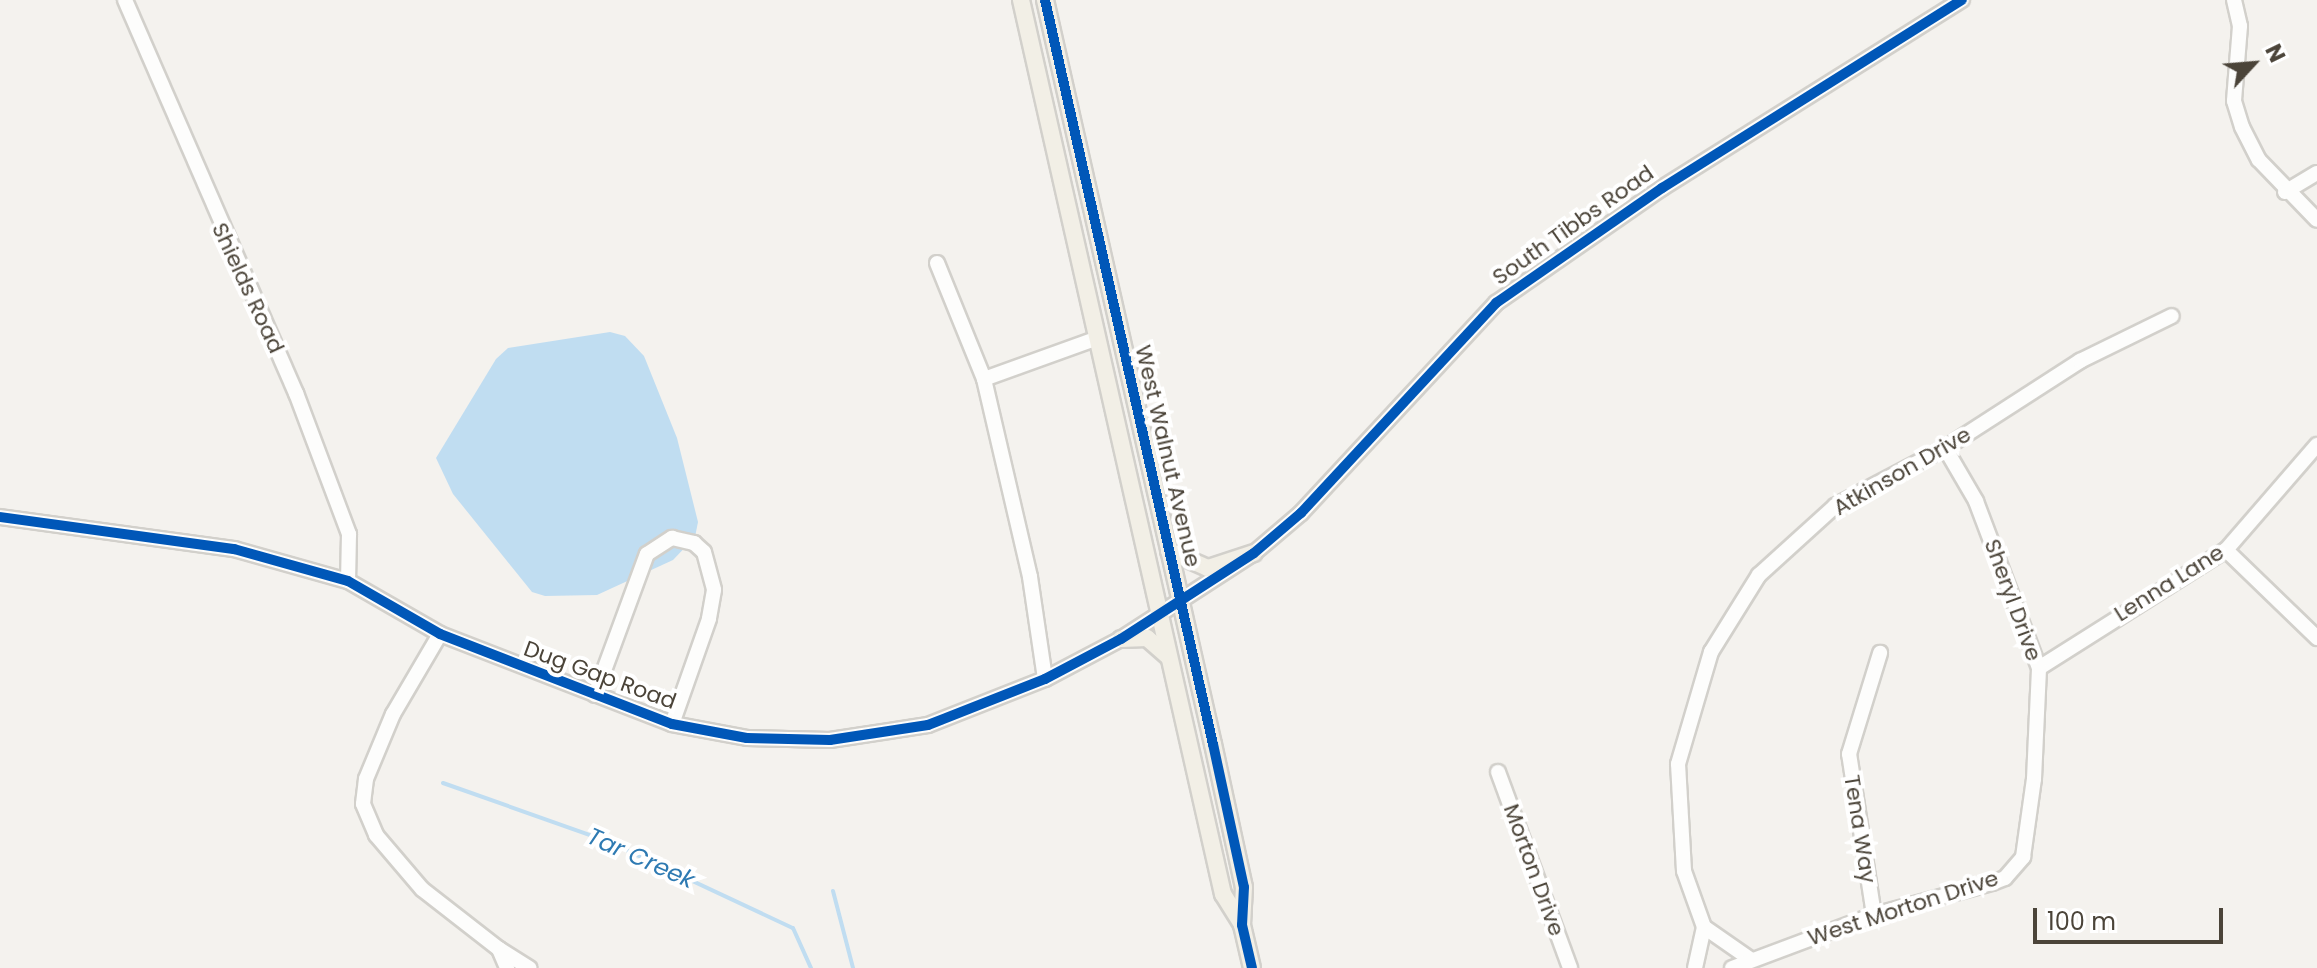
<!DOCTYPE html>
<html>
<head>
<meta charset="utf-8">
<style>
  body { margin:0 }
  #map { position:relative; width:2317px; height:968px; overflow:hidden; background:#f4f2ee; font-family:Poppins,sans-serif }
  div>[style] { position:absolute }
  .water>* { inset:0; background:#c0ddf1 }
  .stream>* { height:4px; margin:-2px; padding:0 2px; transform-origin:2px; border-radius:2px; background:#c0ddf1 }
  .roads { filter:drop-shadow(2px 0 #d2d0cb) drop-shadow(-2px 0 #d2d0cb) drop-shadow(0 2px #d2d0cb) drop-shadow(0 -2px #d2d0cb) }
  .minor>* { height:14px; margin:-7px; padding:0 7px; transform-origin:7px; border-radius:7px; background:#fdfdfc }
  .major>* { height:16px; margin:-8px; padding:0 8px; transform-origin:8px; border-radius:8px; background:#f2efe6 }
  .cycleway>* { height:10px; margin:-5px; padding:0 5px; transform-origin:5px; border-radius:5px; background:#0057b8 }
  span { translate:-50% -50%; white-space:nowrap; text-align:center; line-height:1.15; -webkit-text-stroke:8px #fff; paint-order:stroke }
  .street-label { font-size:22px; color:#4b4439 }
  .water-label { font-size:24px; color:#2e7ab2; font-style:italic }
  .north { position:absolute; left:2213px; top:24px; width:80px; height:80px; -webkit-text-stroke:6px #fff; paint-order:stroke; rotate:64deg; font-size:22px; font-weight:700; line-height:32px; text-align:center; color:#4b4439 }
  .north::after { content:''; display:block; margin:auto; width:28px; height:36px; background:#4b4439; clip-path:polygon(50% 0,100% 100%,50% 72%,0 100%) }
  .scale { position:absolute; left:2033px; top:908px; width:190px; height:36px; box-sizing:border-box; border:4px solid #4b4439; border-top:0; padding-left:10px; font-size:24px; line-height:28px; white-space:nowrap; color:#4b4439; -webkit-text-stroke:6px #fff; paint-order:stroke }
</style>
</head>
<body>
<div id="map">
  <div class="water">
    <div style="clip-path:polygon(610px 332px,625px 336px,644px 356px,677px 438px,698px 522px,695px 537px,673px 560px,597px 595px,545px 596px,532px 592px,453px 494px,436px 458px,496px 359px,508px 348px)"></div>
  </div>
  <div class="stream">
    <div style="left:443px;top:783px;width:174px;rotate:19.5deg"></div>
    <div style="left:607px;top:841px;width:205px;rotate:25.1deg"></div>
    <div style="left:793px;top:928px;width:44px;rotate:65.8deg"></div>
    <div style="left:833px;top:891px;width:80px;rotate:75.4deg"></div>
  </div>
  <div class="roads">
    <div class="minor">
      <div style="left:125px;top:0;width:429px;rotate:66.5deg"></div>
      <div style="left:296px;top:393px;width:151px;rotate:69.4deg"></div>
      <div style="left:349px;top:534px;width:47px;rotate:91.2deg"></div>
      <div style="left:2234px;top:0;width:27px;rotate:77deg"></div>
      <div style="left:2240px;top:26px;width:75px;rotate:94.6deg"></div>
      <div style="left:2234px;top:101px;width:27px;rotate:73deg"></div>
      <div style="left:2242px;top:127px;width:37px;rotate:63deg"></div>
      <div style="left:2259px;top:160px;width:83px;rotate:46deg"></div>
      <div style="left:2285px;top:192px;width:37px;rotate:-31deg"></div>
      <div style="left:937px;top:263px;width:125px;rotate:67.9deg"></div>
      <div style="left:984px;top:379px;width:121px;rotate:-19.8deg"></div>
      <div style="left:984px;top:379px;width:203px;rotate:76.9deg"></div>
      <div style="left:1030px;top:577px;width:103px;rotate:81.6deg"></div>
      <div style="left:0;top:517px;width:236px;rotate:7.8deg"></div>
      <div style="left:234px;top:549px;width:118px;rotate:15.7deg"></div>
      <div style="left:348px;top:581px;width:106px;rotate:29.9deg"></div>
      <div style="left:440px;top:634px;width:249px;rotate:21.2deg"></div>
      <div style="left:672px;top:724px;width:76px;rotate:10.6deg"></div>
      <div style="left:747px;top:738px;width:83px;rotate:1.4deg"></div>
      <div style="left:830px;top:740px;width:99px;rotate:-8.7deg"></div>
      <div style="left:928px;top:725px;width:126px;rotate:-21.5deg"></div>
      <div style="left:1045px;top:679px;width:86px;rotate:-27.8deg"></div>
      <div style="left:1121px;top:639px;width:158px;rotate:-32.9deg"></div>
      <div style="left:1254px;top:553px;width:62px;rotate:-40.4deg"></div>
      <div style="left:1301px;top:513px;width:287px;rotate:-47.1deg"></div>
      <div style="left:1496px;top:303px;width:202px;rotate:-34.7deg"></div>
      <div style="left:1662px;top:188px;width:354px;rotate:-32.1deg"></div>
      <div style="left:2226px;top:550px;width:127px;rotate:44deg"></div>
      <div style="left:440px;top:634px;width:93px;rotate:120.4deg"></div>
      <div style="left:393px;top:714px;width:70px;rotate:112.6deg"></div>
      <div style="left:366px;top:779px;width:25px;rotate:97deg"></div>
      <div style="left:363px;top:804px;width:34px;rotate:67deg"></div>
      <div style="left:376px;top:835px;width:71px;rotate:49.6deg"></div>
      <div style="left:422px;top:889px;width:98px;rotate:37.9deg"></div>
      <div style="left:499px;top:949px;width:21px;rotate:67deg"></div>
      <div style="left:2039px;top:668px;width:221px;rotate:-32.3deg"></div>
      <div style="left:2226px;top:550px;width:139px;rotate:-49.1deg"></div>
      <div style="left:595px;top:695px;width:150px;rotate:-69.8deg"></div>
      <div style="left:647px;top:554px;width:30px;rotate:-33deg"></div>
      <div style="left:672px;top:538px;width:23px;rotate:13deg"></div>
      <div style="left:694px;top:543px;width:13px;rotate:42deg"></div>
      <div style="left:704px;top:552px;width:39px;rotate:75deg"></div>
      <div style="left:714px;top:590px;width:29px;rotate:100deg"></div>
      <div style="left:709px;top:619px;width:111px;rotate:109.4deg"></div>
      <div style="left:1498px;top:772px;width:209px;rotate:69.8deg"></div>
      <div style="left:1874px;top:915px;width:163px;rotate:-98.8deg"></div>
      <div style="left:1849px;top:754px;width:106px;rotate:-72.9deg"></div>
      <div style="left:499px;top:949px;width:36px;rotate:32deg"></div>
      <div style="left:1750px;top:959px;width:56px;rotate:-145.2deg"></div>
      <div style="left:1704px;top:927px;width:59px;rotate:-109.7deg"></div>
      <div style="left:1684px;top:871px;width:107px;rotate:-93.2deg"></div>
      <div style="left:1678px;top:764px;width:117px;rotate:-73.6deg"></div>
      <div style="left:1711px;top:652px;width:91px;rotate:-58.1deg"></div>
      <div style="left:1759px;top:575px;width:103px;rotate:-42.2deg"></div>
      <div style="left:1835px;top:506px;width:124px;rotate:-27.8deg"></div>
      <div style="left:1945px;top:448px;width:161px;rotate:-32.8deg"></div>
      <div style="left:2080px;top:361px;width:102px;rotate:-26.1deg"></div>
      <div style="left:1695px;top:968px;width:42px;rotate:-77.6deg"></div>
      <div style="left:1732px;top:968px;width:152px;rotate:-20.5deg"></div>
      <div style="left:1874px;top:915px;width:122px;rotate:-15.2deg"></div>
      <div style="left:1992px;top:883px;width:14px;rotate:-21deg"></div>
      <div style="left:2005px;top:878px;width:28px;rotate:-49deg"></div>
      <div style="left:2023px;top:857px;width:79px;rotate:-82deg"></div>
      <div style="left:2034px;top:779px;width:111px;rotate:-87.4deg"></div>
      <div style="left:2039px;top:668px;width:178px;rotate:-110.7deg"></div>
      <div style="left:1976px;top:501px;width:61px;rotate:-120.3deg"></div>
    </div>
    <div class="major">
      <div style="left:1021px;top:0;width:917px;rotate:77.27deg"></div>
      <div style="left:1223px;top:894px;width:36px;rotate:58deg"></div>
      <div style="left:1045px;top:0;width:763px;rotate:77.28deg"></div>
      <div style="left:1213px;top:744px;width:146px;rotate:77.8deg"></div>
      <div style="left:1244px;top:887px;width:38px;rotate:93deg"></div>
      <div style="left:1242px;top:925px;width:44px;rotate:76.9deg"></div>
      <div style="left:1169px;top:551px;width:43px;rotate:23.6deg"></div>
      <div style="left:1208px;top:568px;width:48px;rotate:-18.1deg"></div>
      <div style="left:1121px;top:639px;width:26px;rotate:-2deg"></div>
      <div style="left:1147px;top:638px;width:28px;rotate:41deg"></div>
    </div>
  </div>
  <div class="cycleway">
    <div style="left:1045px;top:0;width:763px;rotate:77.28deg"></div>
    <div style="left:1213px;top:744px;width:146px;rotate:77.8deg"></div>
    <div style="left:1244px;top:887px;width:38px;rotate:93deg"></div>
    <div style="left:1242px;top:925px;width:44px;rotate:76.9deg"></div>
    <div style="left:0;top:517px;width:236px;rotate:7.8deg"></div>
    <div style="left:234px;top:549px;width:118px;rotate:15.7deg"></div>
    <div style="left:348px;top:581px;width:106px;rotate:29.9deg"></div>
    <div style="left:440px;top:634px;width:249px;rotate:21.2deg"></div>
    <div style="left:672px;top:724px;width:76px;rotate:10.6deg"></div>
    <div style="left:747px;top:738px;width:83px;rotate:1.4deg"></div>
    <div style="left:830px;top:740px;width:99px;rotate:-8.7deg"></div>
    <div style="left:928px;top:725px;width:126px;rotate:-21.5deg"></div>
    <div style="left:1045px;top:679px;width:86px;rotate:-27.8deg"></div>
    <div style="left:1121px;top:639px;width:158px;rotate:-32.9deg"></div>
    <div style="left:1254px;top:553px;width:62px;rotate:-40.4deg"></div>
    <div style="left:1301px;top:513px;width:287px;rotate:-47.1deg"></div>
    <div style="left:1496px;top:303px;width:202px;rotate:-34.7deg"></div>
    <div style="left:1662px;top:188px;width:354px;rotate:-32.1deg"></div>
  </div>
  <div class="street-label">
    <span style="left:1573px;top:225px;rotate:-35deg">South Tibbs Road</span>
    <span style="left:248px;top:288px;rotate:65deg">Shields Road</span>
    <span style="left:1168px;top:456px;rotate:77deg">West Walnut Avenue</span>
    <span style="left:1902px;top:471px;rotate:-30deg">Atkinson Drive</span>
    <span style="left:2169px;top:583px;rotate:-32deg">Lenna Lane</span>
    <span style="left:2013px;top:600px;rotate:70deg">Sheryl Drive</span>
    <span style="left:600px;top:675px;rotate:20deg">Dug Gap Road</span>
    <span style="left:1860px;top:829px;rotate:81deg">Tena Way</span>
    <span style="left:1534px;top:870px;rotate:70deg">Morton Drive</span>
    <span style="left:1903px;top:908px;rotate:-18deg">West Morton Drive</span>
  </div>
  <div class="water-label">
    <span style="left:641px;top:858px;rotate:24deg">Tar Creek</span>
  </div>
  <div class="north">N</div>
  <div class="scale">100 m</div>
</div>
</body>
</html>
